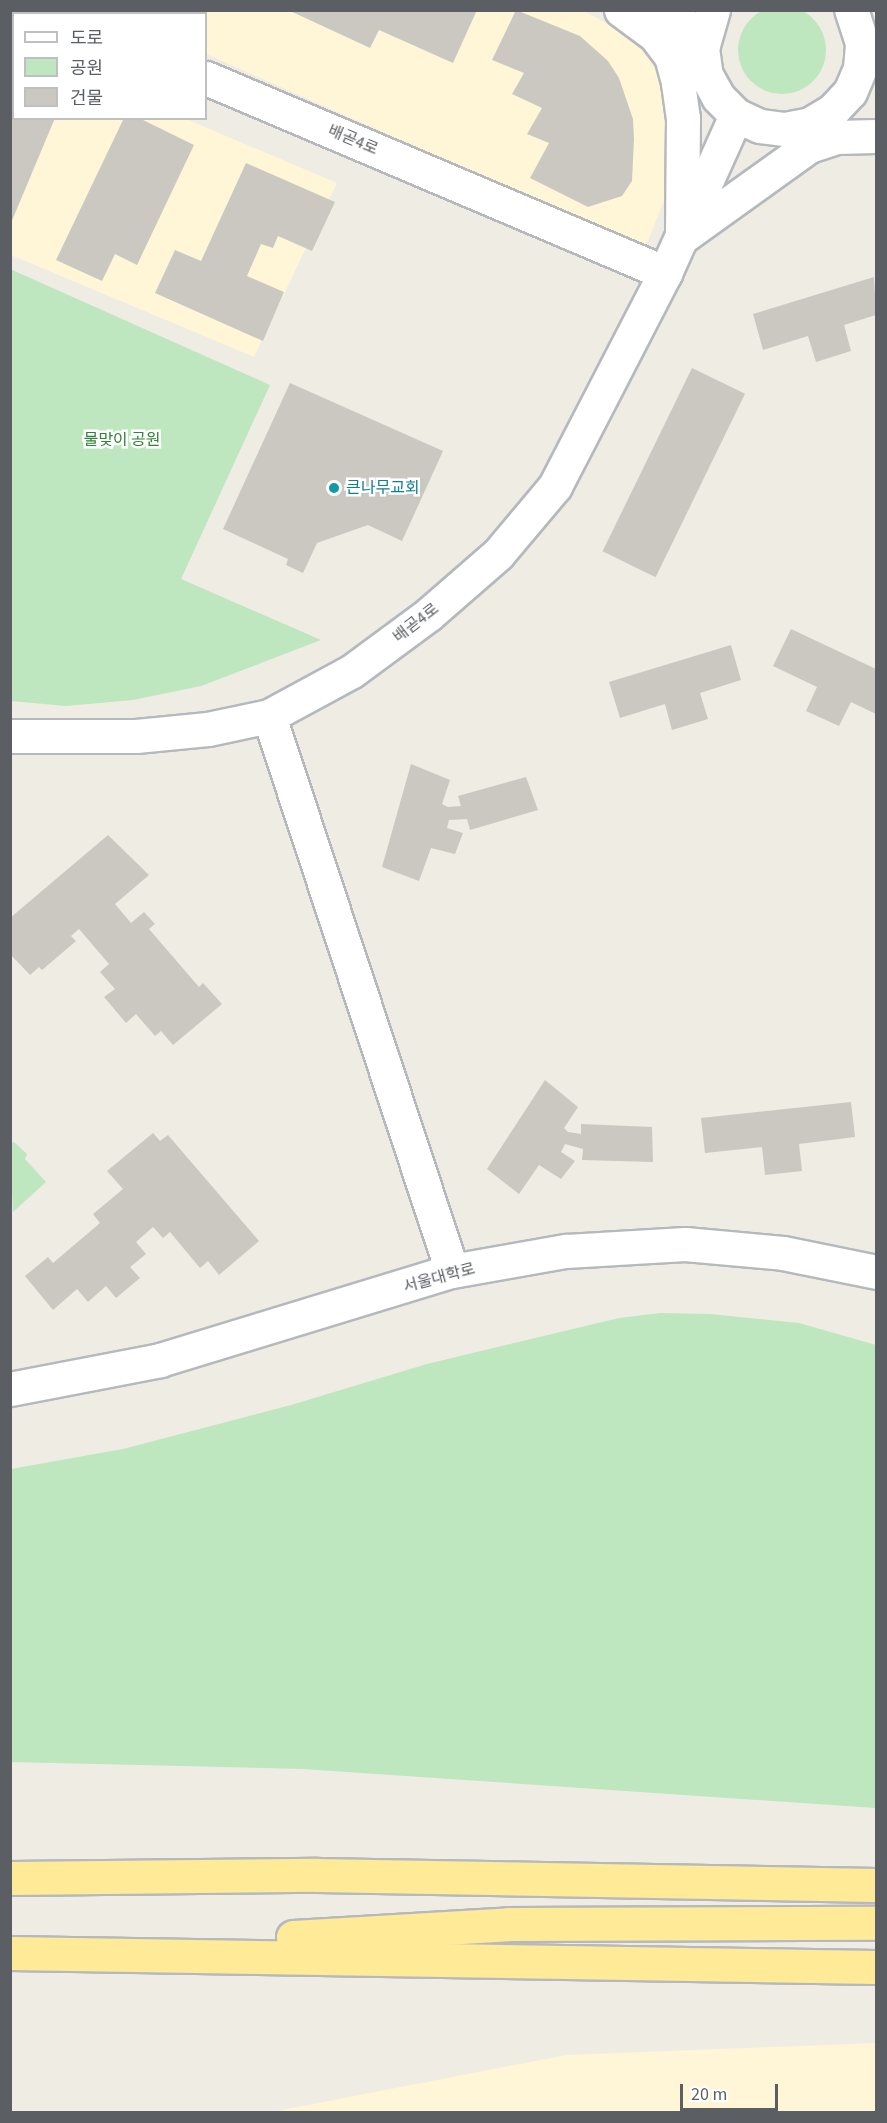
<!DOCTYPE html>
<html>
<head>
<meta charset="utf-8">
<style>
  body { margin:0 }
  #map { position:relative; width:887px; height:2123px; overflow:hidden; background:#eeece3; font-family:"Source Sans 3","Noto Sans KR",sans-serif }
  div>[style] { position:absolute }
  .commercial>* { inset:0; background:#fff6d7 }
  .green>* { inset:0; background:#bee6bf }
  .round { border-radius:50% }
  .building>* { inset:0; background:#cbc8c2; transform-origin:0 0 }
  .roads { filter:drop-shadow(2px 0 #b5b9bd) drop-shadow(-2px 0 #b5b9bd) drop-shadow(0 2px #b5b9bd) drop-shadow(0 -2px #b5b9bd) }
  .tertiary>* { height:33px; margin:-16.5px; padding:0 16.5px; transform-origin:16.5px; border-radius:16.5px; background:#fff }
  .secondary>* { height:33px; margin:-16.5px; padding:0 16.5px; transform-origin:16.5px; border-radius:16.5px; background:#fff }
  .trunk>* { height:33px; margin:-16.5px; padding:0 16.5px; transform-origin:16.5px; border-radius:16.5px; background:#ffea98 }
  .dots>* { width:16px; height:16px; translate:-50% -50%; box-sizing:border-box; border:3px solid #fff; border-radius:50% }
  span { translate:-50% -50%; white-space:nowrap; text-align:center; line-height:1.15; -webkit-text-stroke:5px #fff; paint-order:stroke }
  .street-label { font-size:16px; color:#5b5f64 }
  .park-label { font-size:16px; color:#328438 }
  .culture-label { font-size:16px; color:#0d838f }
  .left { translate:0 -50%; text-align:left }
  .frame { position:absolute; inset:0; border:12px solid #5b5f64; pointer-events:none }
  .legend { position:absolute; left:12px; top:12px; width:195px; height:108px; box-sizing:border-box; background:#fff; border:2px solid #bdbfc1; margin:0; padding:8px 10px; list-style:none; font-size:18px; color:#5b5f64 }
  .legend li { display:flex; align-items:center; gap:12px; height:30px }
  .legend b { width:30px; border:2px solid #bdbfc1 }
  .scale { position:absolute; left:680px; top:2084px; width:98px; height:27px; box-sizing:border-box; border:3px solid #5b5f64; border-top:0; padding-left:8px; font-size:18px; line-height:21px; white-space:nowrap; color:#5b5f64; -webkit-text-stroke:4px #fff; paint-order:stroke }
</style>
</head>
<body>
<div id="map">
  <div class="commercial">
    <div style="clip-path:polygon(108px 11px,584px 11px,655px 49px,683px 154px,645px 248px,206px 54px,206px 14px)"></div>
    <div style="clip-path:polygon(10px 43px,14px 118px,186px 119px,337px 183px,254px 357px,11px 255px)"></div>
    <div style="clip-path:polygon(876px 2043px,876px 2112px,272px 2112px,566px 2055px)"></div>
  </div>
  <div class="green">
    <div class="round" style="left:738px;top:6px;width:88px;height:88px"></div>
    <div style="clip-path:polygon(10px 269px,270px 385px,181px 579px,321px 640px,201px 686px,133px 700px,66px 706px,11px 701px)"></div>
    <div style="clip-path:polygon(14px 1142px,27px 1154px,25px 1159px,46px 1182px,13px 1212px,10px 1144px)"></div>
    <div style="clip-path:polygon(661px 1313px,710px 1314px,799px 1323px,876px 1345px,876px 1808px,303px 1769px,11px 1762px,11px 1469px,123px 1449px,291px 1405px,427px 1364px,619px 1318px)"></div>
  </div>
  <div class="building">
    <div style="clip-path:polygon(288px 10px,477px 10px,453px 63px,379px 30px,370px 48px)"></div>
    <div style="clip-path:polygon(516px 10px,580px 36px,608px 61px,619px 78px,633px 119px,634px 139px,632px 181px,622px 196px,588px 207px,530px 178px,549px 143px,527px 134px,542px 108px,512px 94px,524px 73px,492px 60px)"></div>
    <div style="clip-path:polygon(10px 58px,14px 118px,55px 118px,11px 223px)"></div>
    <div style="clip-path:polygon(124px 118px,139px 118px,194px 145px,137px 265px,115px 254px,102px 281px,56px 260px)"></div>
    <div style="clip-path:polygon(246px 163px,335px 202px,312px 251px,278px 236px,273px 248px,261px 244px,247px 276px,284px 292px,263px 341px,155px 293px,175px 250px,201px 261px)"></div>
    <div style="clip-path:polygon(874px 277px,876px 315px,844px 325px,851px 351px,816px 362px,808px 336px,763px 350px,753px 314px)"></div>
    <div style="left:692px;top:368px;width:59px;height:204px;rotate:26deg"></div>
    <div style="clip-path:polygon(290px 383px,443px 451px,402px 541px,368px 525px,317px 543px,303px 573px,286px 565px,288px 559px,223px 529px)"></div>
    <div style="clip-path:polygon(791px 629px,876px 669px,876px 714px,851px 702px,839px 726px,806px 711px,817px 687px,773px 666px)"></div>
    <div style="clip-path:polygon(731px 645px,741px 680px,700px 693px,708px 719px,672px 730px,665px 704px,620px 718px,609px 682px)"></div>
    <div style="clip-path:polygon(411px 764px,450px 780px,442px 804px,448px 807px,461px 806px,458px 796px,526px 777px,538px 810px,470px 830px,467px 819px,449px 820px,447px 828px,463px 833px,455px 854px,431px 848px,419px 881px,382px 867px)"></div>
    <div style="clip-path:polygon(108px 835px,149px 875px,115px 904px,131px 923px,144px 912px,155px 924px,149px 929px,199px 987px,203px 983px,222px 1004px,173px 1045px,161px 1031px,155px 1036px,136px 1014px,126px 1023px,104px 997px,115px 989px,100px 972px,109px 964px,79px 929px,71px 936px,76px 941px,42px 970px,39px 967px,30px 975px,10px 954px,10px 918px)"></div>
    <div style="clip-path:polygon(545px 1080px,578px 1107px,564px 1128px,568px 1132px,581px 1134px,581px 1124px,652px 1127px,653px 1162px,582px 1160px,583px 1149px,565px 1144px,561px 1152px,575px 1161px,561px 1179px,539px 1165px,519px 1194px,487px 1169px)"></div>
    <div style="clip-path:polygon(851px 1102px,855px 1137px,799px 1144px,802px 1171px,765px 1175px,762px 1147px,705px 1153px,701px 1118px)"></div>
    <div style="clip-path:polygon(153px 1133px,160px 1141px,168px 1135px,259px 1241px,219px 1275px,208px 1261px,200px 1268px,170px 1232px,163px 1238px,153px 1227px,136px 1242px,146px 1254px,130px 1267px,140px 1278px,116px 1298px,106px 1286px,88px 1302px,77px 1289px,53px 1310px,25px 1276px,48px 1257px,53px 1263px,100px 1223px,93px 1214px,123px 1189px,107px 1171px)"></div>
  </div>
  <div class="roads">
    <div class="tertiary">
      <div style="left:48px;top:10px;width:8px;rotate:30deg"></div>
      <div style="left:206px;top:78px;width:499px;rotate:23deg"></div>
      <div style="left:269px;top:716px;width:584px;rotate:71.75deg"></div>
      <div style="left:10px;top:736px;width:126px"></div>
      <div style="left:136px;top:736px;width:72px;rotate:-5.6deg"></div>
      <div style="left:208px;top:729px;width:62px;rotate:-12deg"></div>
      <div style="left:269px;top:716px;width:94px;rotate:-28.5deg"></div>
      <div style="left:352px;top:671px;width:96px;rotate:-36.5deg"></div>
      <div style="left:429px;top:614px;width:91px;rotate:-41deg"></div>
      <div style="left:498px;top:554px;width:89px;rotate:-50deg"></div>
      <div style="left:555px;top:486px;width:240px;rotate:-62.7deg"></div>
      <div style="left:665px;top:273px;width:173px;rotate:-65.8deg"></div>
      <div style="left:10px;top:1389px;width:153px;rotate:-10.9deg"></div>
      <div style="left:160px;top:1360px;width:305px;rotate:-17deg"></div>
      <div style="left:452px;top:1271px;width:116px;rotate:-10deg"></div>
      <div style="left:566px;top:1251px;width:119px;rotate:-3.4deg"></div>
      <div style="left:685px;top:1244px;width:98px;rotate:5.2deg"></div>
      <div style="left:783px;top:1253px;width:95px;rotate:11.5deg"></div>
    </div>
    <div class="secondary">
      <div style="left:621px;top:10px;width:42px;rotate:36.3deg"></div>
      <div style="left:655px;top:35px;width:26px;rotate:53deg"></div>
      <div style="left:671px;top:56px;width:28px;rotate:75deg"></div>
      <div style="left:678px;top:83px;width:35px;rotate:82deg"></div>
      <div style="left:683px;top:118px;width:119px;rotate:90.5deg"></div>
      <div style="left:665px;top:10px;width:36px;rotate:37deg"></div>
      <div style="left:694px;top:32px;width:18px;rotate:63deg"></div>
      <div style="left:713px;top:10px;width:40px;rotate:106deg"></div>
      <div style="left:702px;top:48px;width:27px;rotate:82deg"></div>
      <div style="left:706px;top:75px;width:25px;rotate:61deg"></div>
      <div style="left:718px;top:97px;width:25px;rotate:45deg"></div>
      <div style="left:736px;top:115px;width:26px;rotate:25deg"></div>
      <div style="left:760px;top:126px;width:25px;rotate:7deg"></div>
      <div style="left:785px;top:129px;width:25px;rotate:-11deg"></div>
      <div style="left:810px;top:124px;width:26px;rotate:-31deg"></div>
      <div style="left:832px;top:111px;width:26px;rotate:-47deg"></div>
      <div style="left:850px;top:92px;width:26px;rotate:-67deg"></div>
      <div style="left:860px;top:68px;width:25px;rotate:-85deg"></div>
      <div style="left:862px;top:43px;width:35px;rotate:-108deg"></div>
      <div style="left:682px;top:237px;width:156px;rotate:-35.6deg"></div>
      <div style="left:809px;top:146px;width:28px;rotate:-18deg"></div>
      <div style="left:836px;top:137px;width:40px;rotate:-1.4deg"></div>
    </div>
    <div class="trunk">
      <div style="left:10px;top:1878px;width:307px;rotate:-0.6deg"></div>
      <div style="left:317px;top:1875px;width:559px;rotate:1.02deg"></div>
      <div style="left:293px;top:1937px;width:216px;rotate:-3.4deg"></div>
      <div style="left:509px;top:1924px;width:367px;rotate:-0.2deg"></div>
      <div style="left:10px;top:1953px;width:866px;rotate:0.93deg"></div>
    </div>
  </div>
  <div class="dots">
    <div style="left:334px;top:488px;background:#0f9aa8"></div>
  </div>
  <div class="street-label">
    <span style="left:353px;top:140px;rotate:23deg">배곧4로</span>
    <span style="left:416px;top:623px;rotate:-38deg">배곧4로</span>
    <span style="left:439px;top:1278px;rotate:-15deg">서울대학로</span>
  </div>
  <div class="park-label">
    <span style="left:122px;top:440px">물맞이 공원</span>
  </div>
  <div class="culture-label">
    <span class="left" style="left:346px;top:488px">큰나무교회</span>
  </div>
  <div class="frame"></div>
  <ul class="legend">
  <li><b style="height:8px;background:#fff"></b>도로</li>
  <li><b style="height:16px;background:#bee6bf"></b>공원</li>
  <li><b style="height:16px;background:#cbc8c2"></b>건물</li>
  </ul>
  <div class="scale">20 m</div>
</div>
</body>
</html>
